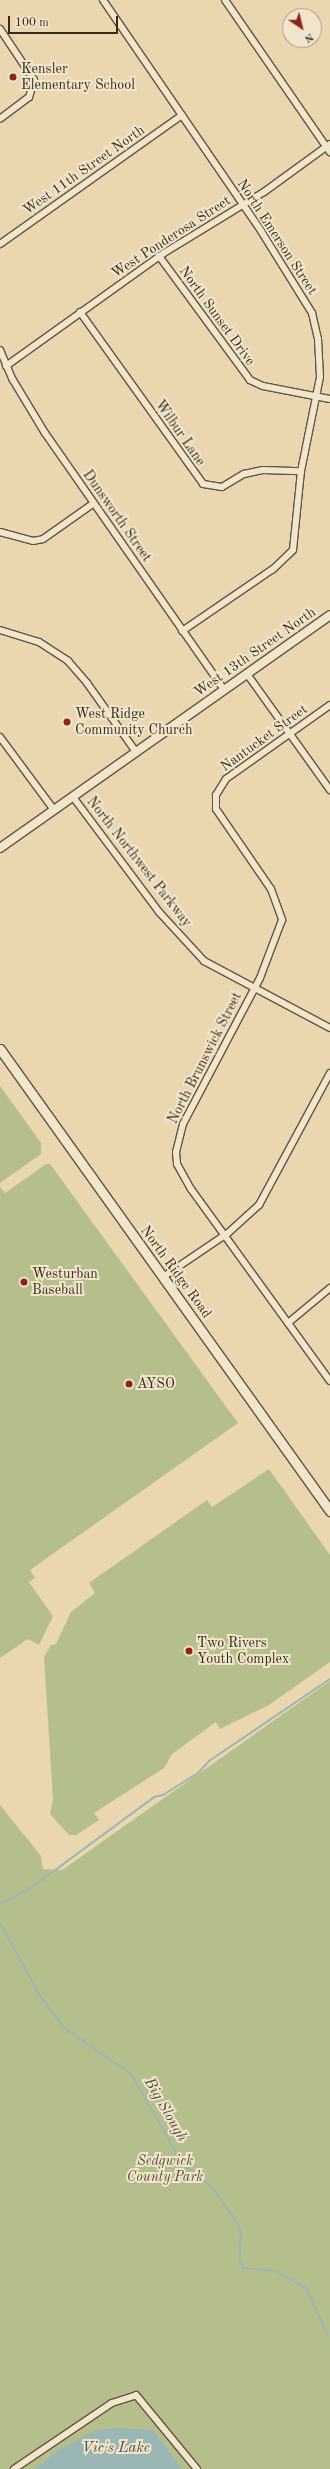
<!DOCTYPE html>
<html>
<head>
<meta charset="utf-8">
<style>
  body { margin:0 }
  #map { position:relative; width:330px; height:2469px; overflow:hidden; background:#ead7af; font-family:"Old Standard TT",serif }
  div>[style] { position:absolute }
  .green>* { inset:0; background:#b5bf8c }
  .water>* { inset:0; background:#9bb7b5 }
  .stream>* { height:2px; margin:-1px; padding:0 1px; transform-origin:1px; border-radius:1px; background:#9bb7b5 }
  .roads { filter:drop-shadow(1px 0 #645540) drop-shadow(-1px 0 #645540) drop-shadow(0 1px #645540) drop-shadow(0 -1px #645540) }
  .minor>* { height:6px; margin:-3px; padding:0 3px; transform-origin:3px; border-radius:3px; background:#f1e5cb }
  .tertiary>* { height:8px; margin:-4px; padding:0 4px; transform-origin:4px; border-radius:4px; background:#f1e5cb }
  .secondary>* { height:9px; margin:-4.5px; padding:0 4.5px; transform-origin:4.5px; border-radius:4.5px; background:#f1e5cb }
  .dots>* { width:11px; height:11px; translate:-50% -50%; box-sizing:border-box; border:2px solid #f1e5cb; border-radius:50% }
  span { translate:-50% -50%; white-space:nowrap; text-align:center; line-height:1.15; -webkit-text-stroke:4px #f1e5cb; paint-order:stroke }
  .poi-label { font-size:14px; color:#372a1b }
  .left { translate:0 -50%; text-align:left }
  .street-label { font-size:14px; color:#372a1b }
  .park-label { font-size:14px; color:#564f37; font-style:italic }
  .water-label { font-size:15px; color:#504d42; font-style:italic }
  .north { position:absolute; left:282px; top:8px; width:40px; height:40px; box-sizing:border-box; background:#f1e5cb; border:1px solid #a79a85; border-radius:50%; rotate:145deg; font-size:11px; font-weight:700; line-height:16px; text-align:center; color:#372a1b }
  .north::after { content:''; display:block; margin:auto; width:14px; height:18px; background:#8f2418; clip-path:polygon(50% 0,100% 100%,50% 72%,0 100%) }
  .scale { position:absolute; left:8px; top:16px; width:110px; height:18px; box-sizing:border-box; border:2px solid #372a1b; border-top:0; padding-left:5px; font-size:12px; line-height:14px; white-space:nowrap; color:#372a1b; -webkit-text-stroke:3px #f1e5cb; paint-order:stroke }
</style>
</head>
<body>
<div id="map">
  <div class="green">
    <div style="clip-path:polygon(0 1086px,41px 1143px,41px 1154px,0 1183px)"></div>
    <div style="clip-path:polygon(46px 1164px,50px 1164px,238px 1423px,30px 1570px,35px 1578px,29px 1582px,53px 1616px,39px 1645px,28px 1639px,0 1658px,0 1187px,5px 1193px)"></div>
    <div style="clip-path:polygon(269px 1469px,330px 1555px,330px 1662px,269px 1705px,220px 1729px,216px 1722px,172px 1754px,164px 1768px,94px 1813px,99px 1820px,76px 1835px,69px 1835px,50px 1814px,53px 1800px,44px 1657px,51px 1645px,56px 1644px,71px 1612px,95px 1593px,89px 1583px,207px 1500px,212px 1507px)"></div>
    <div style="clip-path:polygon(330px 1681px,330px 2469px,0 2469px,0 1805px,41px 1856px,43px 1869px,62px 1870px)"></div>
  </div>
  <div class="water">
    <div style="clip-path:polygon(119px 2428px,153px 2430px,182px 2469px,34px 2469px,57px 2451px,96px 2430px)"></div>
  </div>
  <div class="stream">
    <div style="left:0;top:1904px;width:31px;rotate:-27deg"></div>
    <div style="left:28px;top:1890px;width:157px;rotate:-36.4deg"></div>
    <div style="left:154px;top:1797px;width:9px;rotate:-13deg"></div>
    <div style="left:163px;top:1795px;width:41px;rotate:-32.2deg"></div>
    <div style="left:198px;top:1773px;width:16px;rotate:-47deg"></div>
    <div style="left:209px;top:1761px;width:146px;rotate:-34.1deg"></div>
    <div style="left:0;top:1923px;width:81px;rotate:61.2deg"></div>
    <div style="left:39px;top:1994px;width:41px;rotate:54deg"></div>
    <div style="left:63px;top:2027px;width:83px;rotate:34.7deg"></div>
    <div style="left:131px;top:2074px;width:104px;rotate:60deg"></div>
    <div style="left:183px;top:2164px;width:38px;rotate:39deg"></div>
    <div style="left:213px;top:2188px;width:38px;rotate:55deg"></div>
    <div style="left:235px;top:2219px;width:16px;rotate:68deg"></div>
    <div style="left:241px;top:2234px;width:26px;rotate:94deg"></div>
    <div style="left:239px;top:2260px;width:9px;rotate:63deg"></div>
    <div style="left:243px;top:2268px;width:32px;rotate:5deg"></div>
    <div style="left:275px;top:2271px;width:35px;rotate:29deg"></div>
    <div style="left:306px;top:2288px;width:51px;rotate:65.5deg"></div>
  </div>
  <div class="roads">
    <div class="minor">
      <div style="left:103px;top:0;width:280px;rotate:55.6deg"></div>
      <div style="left:261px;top:231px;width:97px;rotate:58.1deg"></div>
      <div style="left:312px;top:313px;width:27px;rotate:77deg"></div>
      <div style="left:318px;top:339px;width:38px;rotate:87deg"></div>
      <div style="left:320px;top:377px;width:96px;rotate:101.4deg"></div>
      <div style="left:301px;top:471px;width:79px;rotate:95.8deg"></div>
      <div style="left:293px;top:550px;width:28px;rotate:136deg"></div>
      <div style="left:273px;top:569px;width:110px;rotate:145.7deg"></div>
      <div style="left:225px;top:0;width:185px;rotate:55.4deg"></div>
      <div style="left:0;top:29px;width:61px;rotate:56.3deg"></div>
      <div style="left:34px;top:80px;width:18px;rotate:106deg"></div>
      <div style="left:29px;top:97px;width:36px;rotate:143deg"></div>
      <div style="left:0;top:244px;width:223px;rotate:-35.3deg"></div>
      <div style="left:159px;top:256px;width:154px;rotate:53.7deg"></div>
      <div style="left:250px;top:380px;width:14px;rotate:25deg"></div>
      <div style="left:263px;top:386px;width:68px;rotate:11deg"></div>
      <div style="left:80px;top:312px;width:211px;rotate:54.4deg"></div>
      <div style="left:203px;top:484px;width:19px;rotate:9deg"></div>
      <div style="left:222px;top:487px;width:26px;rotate:-31deg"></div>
      <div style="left:244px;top:474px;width:19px;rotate:-12deg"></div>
      <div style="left:263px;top:470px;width:38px;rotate:2deg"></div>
      <div style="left:0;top:350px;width:33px;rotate:67deg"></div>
      <div style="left:13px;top:380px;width:62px;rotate:58.9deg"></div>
      <div style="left:45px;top:433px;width:313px;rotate:55.1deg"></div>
      <div style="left:6px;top:366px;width:194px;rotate:-35.6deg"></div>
      <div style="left:164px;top:253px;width:117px;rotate:-31.4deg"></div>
      <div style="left:264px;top:192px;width:82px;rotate:-36deg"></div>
      <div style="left:0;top:532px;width:34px;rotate:15deg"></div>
      <div style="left:33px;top:541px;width:10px;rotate:-11deg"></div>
      <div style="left:43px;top:539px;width:62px;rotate:-35.2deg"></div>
      <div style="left:0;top:630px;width:41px;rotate:17.1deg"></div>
      <div style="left:39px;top:642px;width:35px;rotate:33deg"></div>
      <div style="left:68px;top:661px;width:29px;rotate:49deg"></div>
      <div style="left:87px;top:683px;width:85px;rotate:54.6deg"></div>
      <div style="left:247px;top:674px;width:143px;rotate:54.4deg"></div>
      <div style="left:330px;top:705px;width:128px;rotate:144.6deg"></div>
      <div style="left:226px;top:779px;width:19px;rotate:122deg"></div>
      <div style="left:216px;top:795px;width:14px;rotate:90deg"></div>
      <div style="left:216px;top:809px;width:97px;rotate:55.5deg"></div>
      <div style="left:271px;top:889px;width:33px;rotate:70deg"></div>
      <div style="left:282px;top:920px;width:62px;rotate:110.8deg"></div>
      <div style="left:260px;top:978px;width:165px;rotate:117.8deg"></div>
      <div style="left:183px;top:1124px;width:29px;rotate:104deg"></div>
      <div style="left:176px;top:1152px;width:12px;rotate:85deg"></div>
      <div style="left:177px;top:1164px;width:29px;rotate:61deg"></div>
      <div style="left:191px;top:1189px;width:237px;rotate:54.1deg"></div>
      <div style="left:0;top:737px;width:91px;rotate:53.5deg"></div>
      <div style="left:73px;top:797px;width:144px;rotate:53.2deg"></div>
      <div style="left:159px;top:912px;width:67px;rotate:47.4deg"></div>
      <div style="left:204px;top:961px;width:143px;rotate:28deg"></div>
      <div style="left:163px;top:1277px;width:78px;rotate:-34.1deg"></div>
      <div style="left:228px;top:1233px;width:42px;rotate:-42.1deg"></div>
      <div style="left:259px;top:1205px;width:150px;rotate:-61.7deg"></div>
      <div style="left:288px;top:1323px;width:55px;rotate:-39.8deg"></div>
      <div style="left:14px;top:2469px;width:118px;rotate:-34deg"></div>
      <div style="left:112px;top:2403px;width:25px;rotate:-18deg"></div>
      <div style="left:136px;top:2395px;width:96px;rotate:50.5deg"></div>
    </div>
    <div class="tertiary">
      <div style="left:0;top:848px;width:404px;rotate:-35.2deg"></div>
    </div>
    <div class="secondary">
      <div style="left:0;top:1049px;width:568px;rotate:54.46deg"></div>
    </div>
  </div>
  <div class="dots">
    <div style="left:13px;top:77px;background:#8f2418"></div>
    <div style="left:67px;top:722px;background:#8f2418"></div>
    <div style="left:24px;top:1282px;background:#8f2418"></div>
    <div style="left:129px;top:1384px;background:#8f2418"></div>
    <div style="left:189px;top:1651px;background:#8f2418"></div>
  </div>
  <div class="poi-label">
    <span class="left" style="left:21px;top:77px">Kensler<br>Elementary School</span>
    <span class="left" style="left:75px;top:722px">West Ridge<br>Community Church</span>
    <span class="left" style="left:32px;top:1282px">Westurban<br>Baseball</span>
    <span class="left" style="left:137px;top:1384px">AYSO</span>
    <span class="left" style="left:197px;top:1651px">Two Rivers<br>Youth Complex</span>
  </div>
  <div class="street-label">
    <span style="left:84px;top:170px;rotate:-35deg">West 11th Street North</span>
    <span style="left:171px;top:237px;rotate:-33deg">West Ponderosa Street</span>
    <span style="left:277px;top:237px;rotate:57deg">North Emerson Street</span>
    <span style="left:217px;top:316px;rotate:54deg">North Sunset Drive</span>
    <span style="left:180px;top:433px;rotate:55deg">Wilbur Lane</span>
    <span style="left:117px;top:516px;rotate:55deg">Dunsworth Street</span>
    <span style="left:255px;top:652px;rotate:-35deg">West 13th Street North</span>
    <span style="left:264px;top:738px;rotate:-36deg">Nantucket Street</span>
    <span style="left:139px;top:862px;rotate:52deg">North Northwest Parkway</span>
    <span style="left:205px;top:1058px;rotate:-63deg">North Brunswick Street</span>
    <span style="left:176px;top:1272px;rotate:54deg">North Ridge Road</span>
  </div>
  <div class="park-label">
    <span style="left:165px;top:2169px">Sedgwick<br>County Park</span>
  </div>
  <div class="water-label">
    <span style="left:165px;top:2110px;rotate:60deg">Big Slough</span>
    <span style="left:116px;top:2449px">Vic's Lake</span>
  </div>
  <div class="north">N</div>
  <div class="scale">100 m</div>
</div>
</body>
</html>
